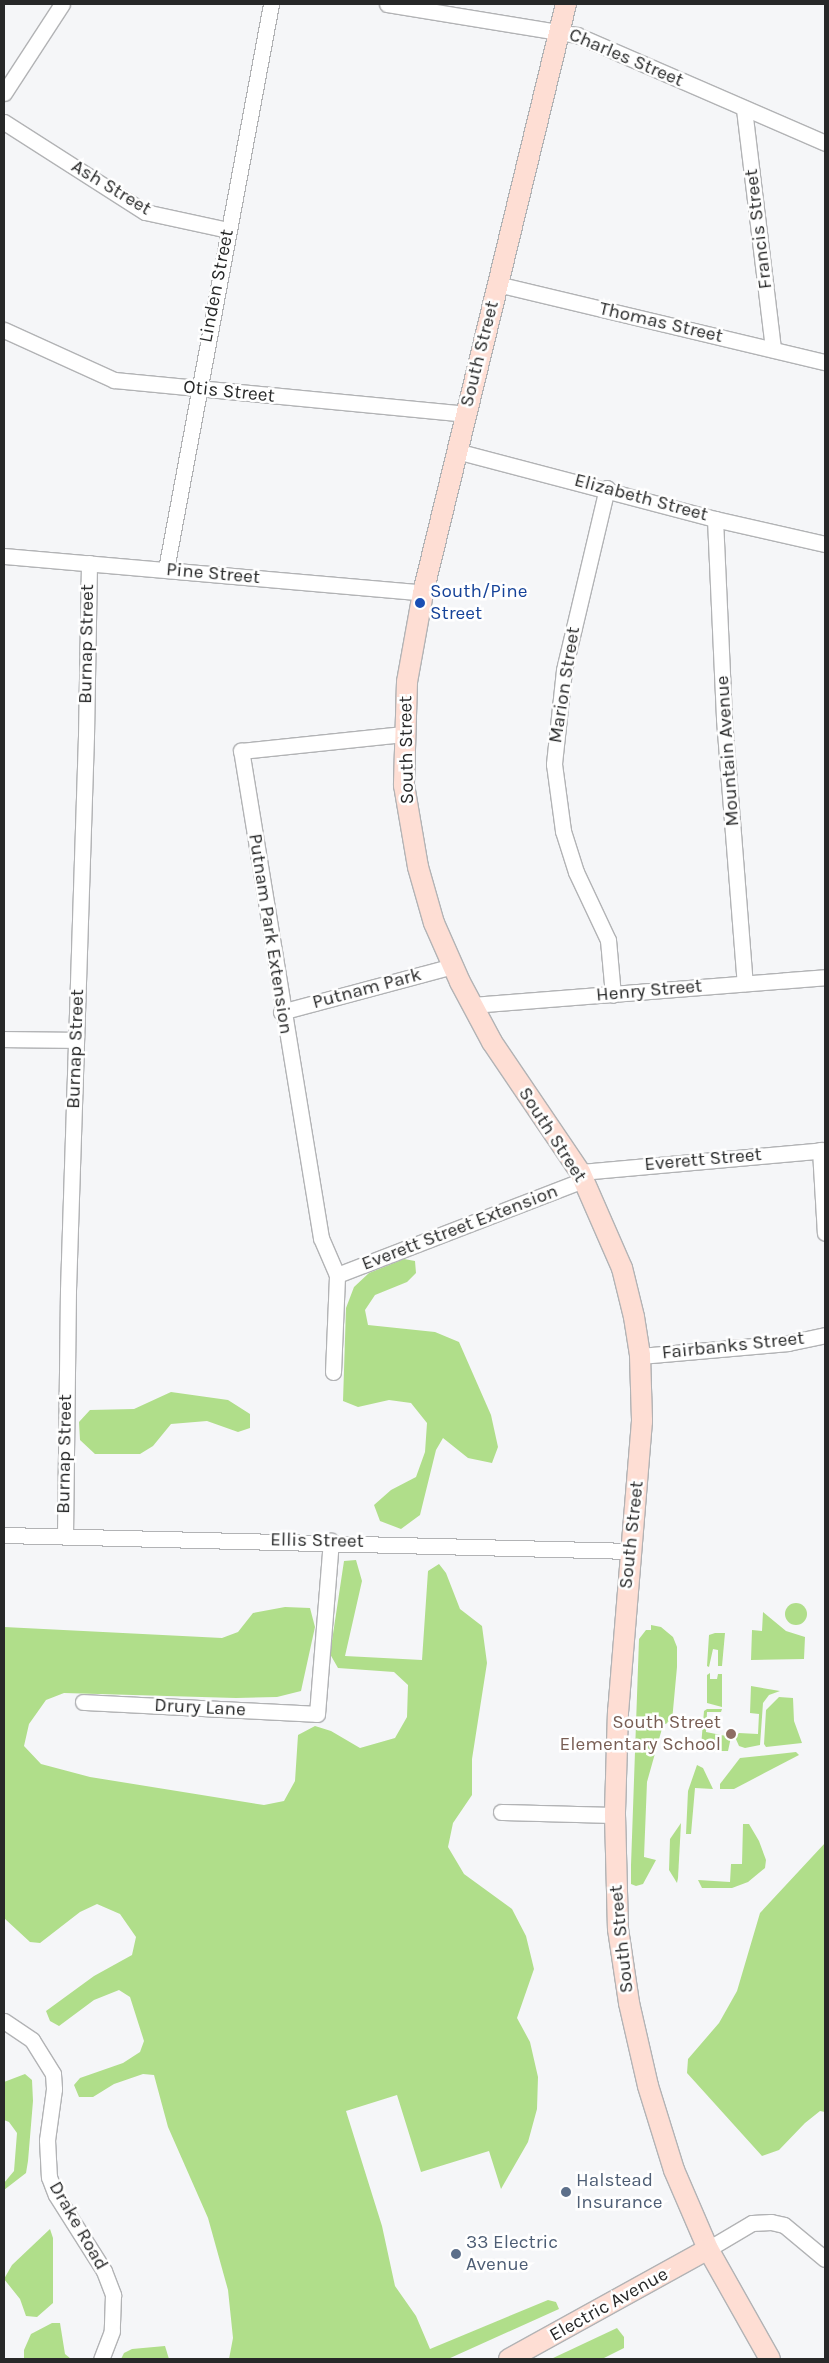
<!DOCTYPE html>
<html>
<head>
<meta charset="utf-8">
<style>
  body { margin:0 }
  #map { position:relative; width:829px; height:2363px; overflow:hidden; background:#f5f6f8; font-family:Karla,sans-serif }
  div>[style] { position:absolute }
  .green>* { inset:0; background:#b0de8a }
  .round { border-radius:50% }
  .roads { filter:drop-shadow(1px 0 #b2b3b5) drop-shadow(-1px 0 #b2b3b5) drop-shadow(0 1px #b2b3b5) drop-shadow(0 -1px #b2b3b5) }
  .minor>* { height:15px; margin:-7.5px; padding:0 7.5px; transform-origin:7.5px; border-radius:7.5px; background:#fff }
  .major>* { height:20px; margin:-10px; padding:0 10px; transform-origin:10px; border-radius:10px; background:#feded4 }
  .dots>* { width:14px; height:14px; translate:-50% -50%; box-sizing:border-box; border:2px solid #fff; border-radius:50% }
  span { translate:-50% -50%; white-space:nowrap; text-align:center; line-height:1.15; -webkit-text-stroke:5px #fff; paint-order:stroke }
  .street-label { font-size:19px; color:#272828 }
  .transit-label { font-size:19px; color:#164399 }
  .left { translate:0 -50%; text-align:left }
  .education-label { font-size:19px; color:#785e54 }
  .right { translate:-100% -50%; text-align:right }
  .service-label { font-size:19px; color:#4e5e75 }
  .frame { position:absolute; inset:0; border:5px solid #272828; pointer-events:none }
</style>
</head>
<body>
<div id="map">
  <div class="green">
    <div style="clip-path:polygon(404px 1259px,415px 1261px,416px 1273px,407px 1282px,375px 1295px,365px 1310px,368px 1325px,435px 1332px,459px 1342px,491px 1415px,498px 1447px,492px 1463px,468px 1458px,443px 1438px,436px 1450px,420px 1515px,401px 1529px,380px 1521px,374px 1505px,391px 1490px,416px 1477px,425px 1452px,427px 1423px,411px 1403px,389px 1400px,358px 1407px,343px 1401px,346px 1308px,354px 1287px,369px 1273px)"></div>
    <div style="clip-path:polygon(171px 1392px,228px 1400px,250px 1414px,250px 1428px,238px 1432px,207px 1421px,171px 1424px,153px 1446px,140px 1454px,95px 1454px,80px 1440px,79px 1422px,90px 1410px,134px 1409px)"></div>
    <div style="clip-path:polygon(356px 1560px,362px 1581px,345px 1656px,422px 1660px,428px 1571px,439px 1564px,446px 1573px,460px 1609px,482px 1626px,487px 1663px,472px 1759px,472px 1795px,453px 1823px,448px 1847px,464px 1874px,512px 1909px,526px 1936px,534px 1969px,517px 2018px,530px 2042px,538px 2077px,537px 2109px,528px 2142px,501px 2189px,489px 2151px,421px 2172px,397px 2095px,346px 2111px,382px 2226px,395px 2286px,416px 2316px,430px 2349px,548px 2300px,556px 2302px,559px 2309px,448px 2359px,229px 2359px,233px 2338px,228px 2290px,208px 2218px,168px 2127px,154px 2075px,143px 2074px,114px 2084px,93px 2097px,79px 2097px,74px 2085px,80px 2078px,123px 2063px,140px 2052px,144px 2041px,130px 1997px,119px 1990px,94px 2000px,59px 2026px,50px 2021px,46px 2011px,94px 1976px,132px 1955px,136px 1937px,120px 1914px,97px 1904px,80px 1912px,40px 1943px,30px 1942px,4px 1918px,4px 1627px,222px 1638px,238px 1632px,253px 1613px,285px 1607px,310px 1608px,315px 1627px,301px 1691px,277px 1697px,236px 1698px,64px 1693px,46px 1700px,29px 1724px,24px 1746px,41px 1764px,90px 1777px,264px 1805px,284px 1801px,295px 1781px,298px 1735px,315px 1726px,331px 1731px,360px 1748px,395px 1738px,407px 1717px,408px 1685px,394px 1672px,338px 1668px,330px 1654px,344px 1561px)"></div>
    <div class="round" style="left:785px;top:1603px;width:22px;height:22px"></div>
    <div style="clip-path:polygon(763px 1612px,786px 1631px,805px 1637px,804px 1659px,751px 1660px,752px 1630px,762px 1631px)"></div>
    <div style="clip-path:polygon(651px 1625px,661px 1627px,673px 1637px,677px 1647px,677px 1667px,672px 1721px,663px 1725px,647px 1782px,644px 1857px,656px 1860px,643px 1884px,636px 1886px,631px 1884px,631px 1865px,639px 1639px,646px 1630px,651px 1630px)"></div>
    <div style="clip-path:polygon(715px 1633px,725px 1633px,722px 1666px,718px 1666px,718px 1650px,713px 1649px,709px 1667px,707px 1666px,709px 1635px)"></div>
    <div style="clip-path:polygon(710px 1673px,710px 1679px,717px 1679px,718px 1674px,722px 1674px,722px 1707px,707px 1703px,707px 1675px)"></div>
    <div style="clip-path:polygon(751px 1686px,780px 1691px,769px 1695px,763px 1703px,760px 1745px,745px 1748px,739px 1746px,735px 1737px,739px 1733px,758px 1734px,759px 1714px,750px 1713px)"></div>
    <div style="clip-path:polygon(779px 1697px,793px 1698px,794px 1721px,802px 1743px,766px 1747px,764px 1744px,766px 1710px)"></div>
    <div style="clip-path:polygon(707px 1709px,722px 1709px,721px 1712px,707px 1712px,706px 1732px,731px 1737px,728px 1751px,707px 1751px,701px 1746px,704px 1711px)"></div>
    <div style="clip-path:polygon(796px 1752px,799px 1755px,734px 1789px,720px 1789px,720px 1784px,740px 1758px)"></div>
    <div style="clip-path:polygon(697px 1765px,703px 1768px,713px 1789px,695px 1788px,691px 1834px,686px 1834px,688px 1791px)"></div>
    <div style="clip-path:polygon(681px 1823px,678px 1878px,677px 1883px,669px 1870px,670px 1839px)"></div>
    <div style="clip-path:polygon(743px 1824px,749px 1824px,759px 1841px,766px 1860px,765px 1868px,748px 1882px,732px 1888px,702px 1888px,698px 1880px,730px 1882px,731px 1864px,742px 1864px)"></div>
    <div style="clip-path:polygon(825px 1843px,825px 2112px,820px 2111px,805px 2123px,779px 2150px,762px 2156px,687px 2073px,688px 2059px,719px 2023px,737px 1991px,760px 1913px)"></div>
    <div style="clip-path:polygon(25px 2074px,32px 2080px,33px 2101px,28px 2161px,26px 2173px,4px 2190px,4px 2183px,14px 2171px,17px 2133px,9px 2122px,4px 2120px,4px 2082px)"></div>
    <div style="clip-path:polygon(50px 2229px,53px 2238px,53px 2303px,37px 2317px,26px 2316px,20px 2299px,4px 2279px,12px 2265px)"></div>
    <div style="clip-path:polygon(52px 2323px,60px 2323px,65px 2354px,71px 2359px,24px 2359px,24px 2350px,31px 2334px)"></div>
    <div style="clip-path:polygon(617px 2328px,624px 2337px,624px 2348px,602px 2359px,551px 2359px)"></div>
    <div style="clip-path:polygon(165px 2346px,169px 2359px,121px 2359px,124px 2353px,132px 2349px)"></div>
  </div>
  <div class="roads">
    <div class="minor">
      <div style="left:387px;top:4px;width:193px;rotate:9.3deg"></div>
      <div style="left:577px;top:35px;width:270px;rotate:23.5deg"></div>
      <div style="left:4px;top:93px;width:106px;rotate:-56.9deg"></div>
      <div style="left:744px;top:109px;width:242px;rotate:83.1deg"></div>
      <div style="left:4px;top:122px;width:167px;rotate:32.6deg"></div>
      <div style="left:145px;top:212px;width:85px;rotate:12.2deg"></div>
      <div style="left:497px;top:284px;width:337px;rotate:13.4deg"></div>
      <div style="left:4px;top:330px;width:121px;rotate:24.4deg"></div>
      <div style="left:114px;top:380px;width:353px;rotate:5.5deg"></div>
      <div style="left:456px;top:451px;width:268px;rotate:14.7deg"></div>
      <div style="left:715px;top:519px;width:113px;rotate:12.8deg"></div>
      <div style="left:607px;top:488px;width:187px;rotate:103.3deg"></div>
      <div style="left:564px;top:670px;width:95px;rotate:96.1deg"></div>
      <div style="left:554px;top:764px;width:68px;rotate:82.3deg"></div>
      <div style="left:563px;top:831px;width:43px;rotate:72.4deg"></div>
      <div style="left:576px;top:872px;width:75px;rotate:64.8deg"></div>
      <div style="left:608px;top:940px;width:55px;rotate:84.8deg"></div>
      <div style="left:715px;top:519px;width:200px;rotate:87.4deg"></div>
      <div style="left:724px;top:719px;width:265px;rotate:85.5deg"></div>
      <div style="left:4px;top:556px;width:421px;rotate:5deg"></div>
      <div style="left:166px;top:569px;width:575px;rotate:-79.47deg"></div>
      <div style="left:472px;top:1005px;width:354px;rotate:-4.5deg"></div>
      <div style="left:281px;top:1012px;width:178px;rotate:-15deg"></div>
      <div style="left:4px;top:1039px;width:72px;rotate:0.8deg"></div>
      <div style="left:820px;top:1150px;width:83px;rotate:86.6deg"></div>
      <div style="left:580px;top:1172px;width:246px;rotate:-5.1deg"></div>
      <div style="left:337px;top:1275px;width:264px;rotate:-21.1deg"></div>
      <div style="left:640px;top:1356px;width:149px;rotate:-5deg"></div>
      <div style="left:788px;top:1343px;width:38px;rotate:-12deg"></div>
      <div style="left:333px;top:1372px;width:97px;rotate:-87.6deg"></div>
      <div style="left:337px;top:1275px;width:40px;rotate:-113.4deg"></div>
      <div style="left:321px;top:1238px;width:494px;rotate:-99.3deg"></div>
      <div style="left:241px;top:751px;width:163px;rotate:-6deg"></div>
      <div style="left:4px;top:1535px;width:626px;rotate:1.46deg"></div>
      <div style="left:65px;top:1536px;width:246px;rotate:-89.3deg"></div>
      <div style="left:68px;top:1290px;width:554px;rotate:-88.14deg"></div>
      <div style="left:86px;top:736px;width:173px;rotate:-89deg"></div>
      <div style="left:83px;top:1702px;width:234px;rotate:2.9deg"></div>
      <div style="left:317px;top:1714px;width:174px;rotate:-85.4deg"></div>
      <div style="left:501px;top:1812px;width:114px;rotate:1.5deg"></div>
      <div style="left:4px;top:2021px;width:34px;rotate:34deg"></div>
      <div style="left:32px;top:2040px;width:40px;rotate:58deg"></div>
      <div style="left:53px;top:2074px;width:15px;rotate:86deg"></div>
      <div style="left:54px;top:2089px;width:51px;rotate:97.8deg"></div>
      <div style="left:47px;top:2140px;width:37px;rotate:87deg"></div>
      <div style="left:49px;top:2177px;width:19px;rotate:69deg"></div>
      <div style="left:56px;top:2195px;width:90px;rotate:57.7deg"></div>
      <div style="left:104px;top:2271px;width:26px;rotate:69deg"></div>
      <div style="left:113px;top:2295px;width:36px;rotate:92deg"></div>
      <div style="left:112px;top:2331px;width:30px;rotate:111deg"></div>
      <div style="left:708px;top:2249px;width:51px;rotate:-30.6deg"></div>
      <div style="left:752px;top:2223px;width:19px;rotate:-3deg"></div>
      <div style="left:771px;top:2222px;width:13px;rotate:13deg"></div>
      <div style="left:784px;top:2225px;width:53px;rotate:39.7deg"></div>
    </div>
    <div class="major">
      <div style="left:566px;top:4px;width:606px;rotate:103.65deg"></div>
      <div style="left:423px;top:593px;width:90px;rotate:100.2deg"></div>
      <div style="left:407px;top:682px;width:103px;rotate:91.7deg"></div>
      <div style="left:404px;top:785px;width:83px;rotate:80.3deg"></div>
      <div style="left:418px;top:867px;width:58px;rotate:74.1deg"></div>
      <div style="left:434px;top:923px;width:64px;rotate:66.2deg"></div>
      <div style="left:460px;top:982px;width:68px;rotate:61.9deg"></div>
      <div style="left:492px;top:1042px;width:157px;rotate:55.9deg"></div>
      <div style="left:580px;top:1172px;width:105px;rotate:66.4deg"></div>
      <div style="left:622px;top:1268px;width:50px;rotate:76.2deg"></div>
      <div style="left:634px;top:1317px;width:39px;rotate:81deg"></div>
      <div style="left:640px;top:1356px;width:65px;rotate:88.2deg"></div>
      <div style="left:642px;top:1421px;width:291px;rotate:94.7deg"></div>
      <div style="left:618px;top:1711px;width:104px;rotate:91.7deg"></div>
      <div style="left:615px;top:1815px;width:114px;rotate:88.5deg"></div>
      <div style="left:618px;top:1929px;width:75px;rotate:81.5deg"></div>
      <div style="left:629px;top:2003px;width:85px;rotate:77.1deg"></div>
      <div style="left:648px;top:2086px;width:88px;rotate:72.8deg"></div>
      <div style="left:674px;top:2170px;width:86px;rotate:66.7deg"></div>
      <div style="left:708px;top:2249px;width:126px;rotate:60.6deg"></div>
      <div style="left:509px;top:2359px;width:227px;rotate:-28.9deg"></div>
    </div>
  </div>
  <div class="dots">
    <div style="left:420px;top:603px;background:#1a4fb4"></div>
    <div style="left:731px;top:1734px;background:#8d6e63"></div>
    <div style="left:566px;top:2192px;background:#5c6f8a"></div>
    <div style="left:456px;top:2254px;background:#5c6f8a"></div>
  </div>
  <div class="street-label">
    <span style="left:626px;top:58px;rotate:23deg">Charles Street</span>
    <span style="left:111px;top:188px;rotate:31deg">Ash Street</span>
    <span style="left:759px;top:229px;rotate:-97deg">Francis Street</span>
    <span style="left:217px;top:286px;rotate:-79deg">Linden Street</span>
    <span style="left:661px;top:323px;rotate:13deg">Thomas Street</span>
    <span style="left:480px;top:354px;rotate:-76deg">South Street</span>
    <span style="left:229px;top:392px;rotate:6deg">Otis Street</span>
    <span style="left:641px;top:498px;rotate:15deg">Elizabeth Street</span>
    <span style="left:213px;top:574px;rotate:5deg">Pine Street</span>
    <span style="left:87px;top:644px;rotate:-89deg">Burnap Street</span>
    <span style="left:565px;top:685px;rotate:-81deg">Marion Street</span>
    <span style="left:407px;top:750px;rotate:-91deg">South Street</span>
    <span style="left:728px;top:751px;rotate:-94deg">Mountain Avenue</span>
    <span style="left:270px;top:934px;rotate:81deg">Putnam Park Extension</span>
    <span style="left:367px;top:989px;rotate:-15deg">Putnam Park</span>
    <span style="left:649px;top:991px;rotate:-5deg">Henry Street</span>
    <span style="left:76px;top:1049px;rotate:-88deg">Burnap Street</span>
    <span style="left:552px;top:1135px;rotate:57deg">South Street</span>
    <span style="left:703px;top:1160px;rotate:-5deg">Everett Street</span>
    <span style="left:460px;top:1228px;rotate:-21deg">Everett Street Extension</span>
    <span style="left:733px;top:1346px;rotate:-6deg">Fairbanks Street</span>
    <span style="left:65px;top:1454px;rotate:-89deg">Burnap Street</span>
    <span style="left:632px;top:1535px;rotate:-84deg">South Street</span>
    <span style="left:317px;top:1541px;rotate:1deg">Ellis Street</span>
    <span style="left:200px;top:1708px;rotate:3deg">Drury Lane</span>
    <span style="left:622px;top:1939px;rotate:-96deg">South Street</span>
    <span style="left:78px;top:2226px;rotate:60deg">Drake Road</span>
    <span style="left:609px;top:2305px;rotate:-29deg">Electric Avenue</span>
  </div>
  <div class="transit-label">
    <span class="left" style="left:430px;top:603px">South/Pine<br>Street</span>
  </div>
  <div class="education-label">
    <span class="right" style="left:721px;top:1734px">South Street<br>Elementary School</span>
  </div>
  <div class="service-label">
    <span class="left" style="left:576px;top:2192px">Halstead<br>Insurance</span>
    <span class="left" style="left:466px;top:2254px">33 Electric<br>Avenue</span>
  </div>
  <div class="frame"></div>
</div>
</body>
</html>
